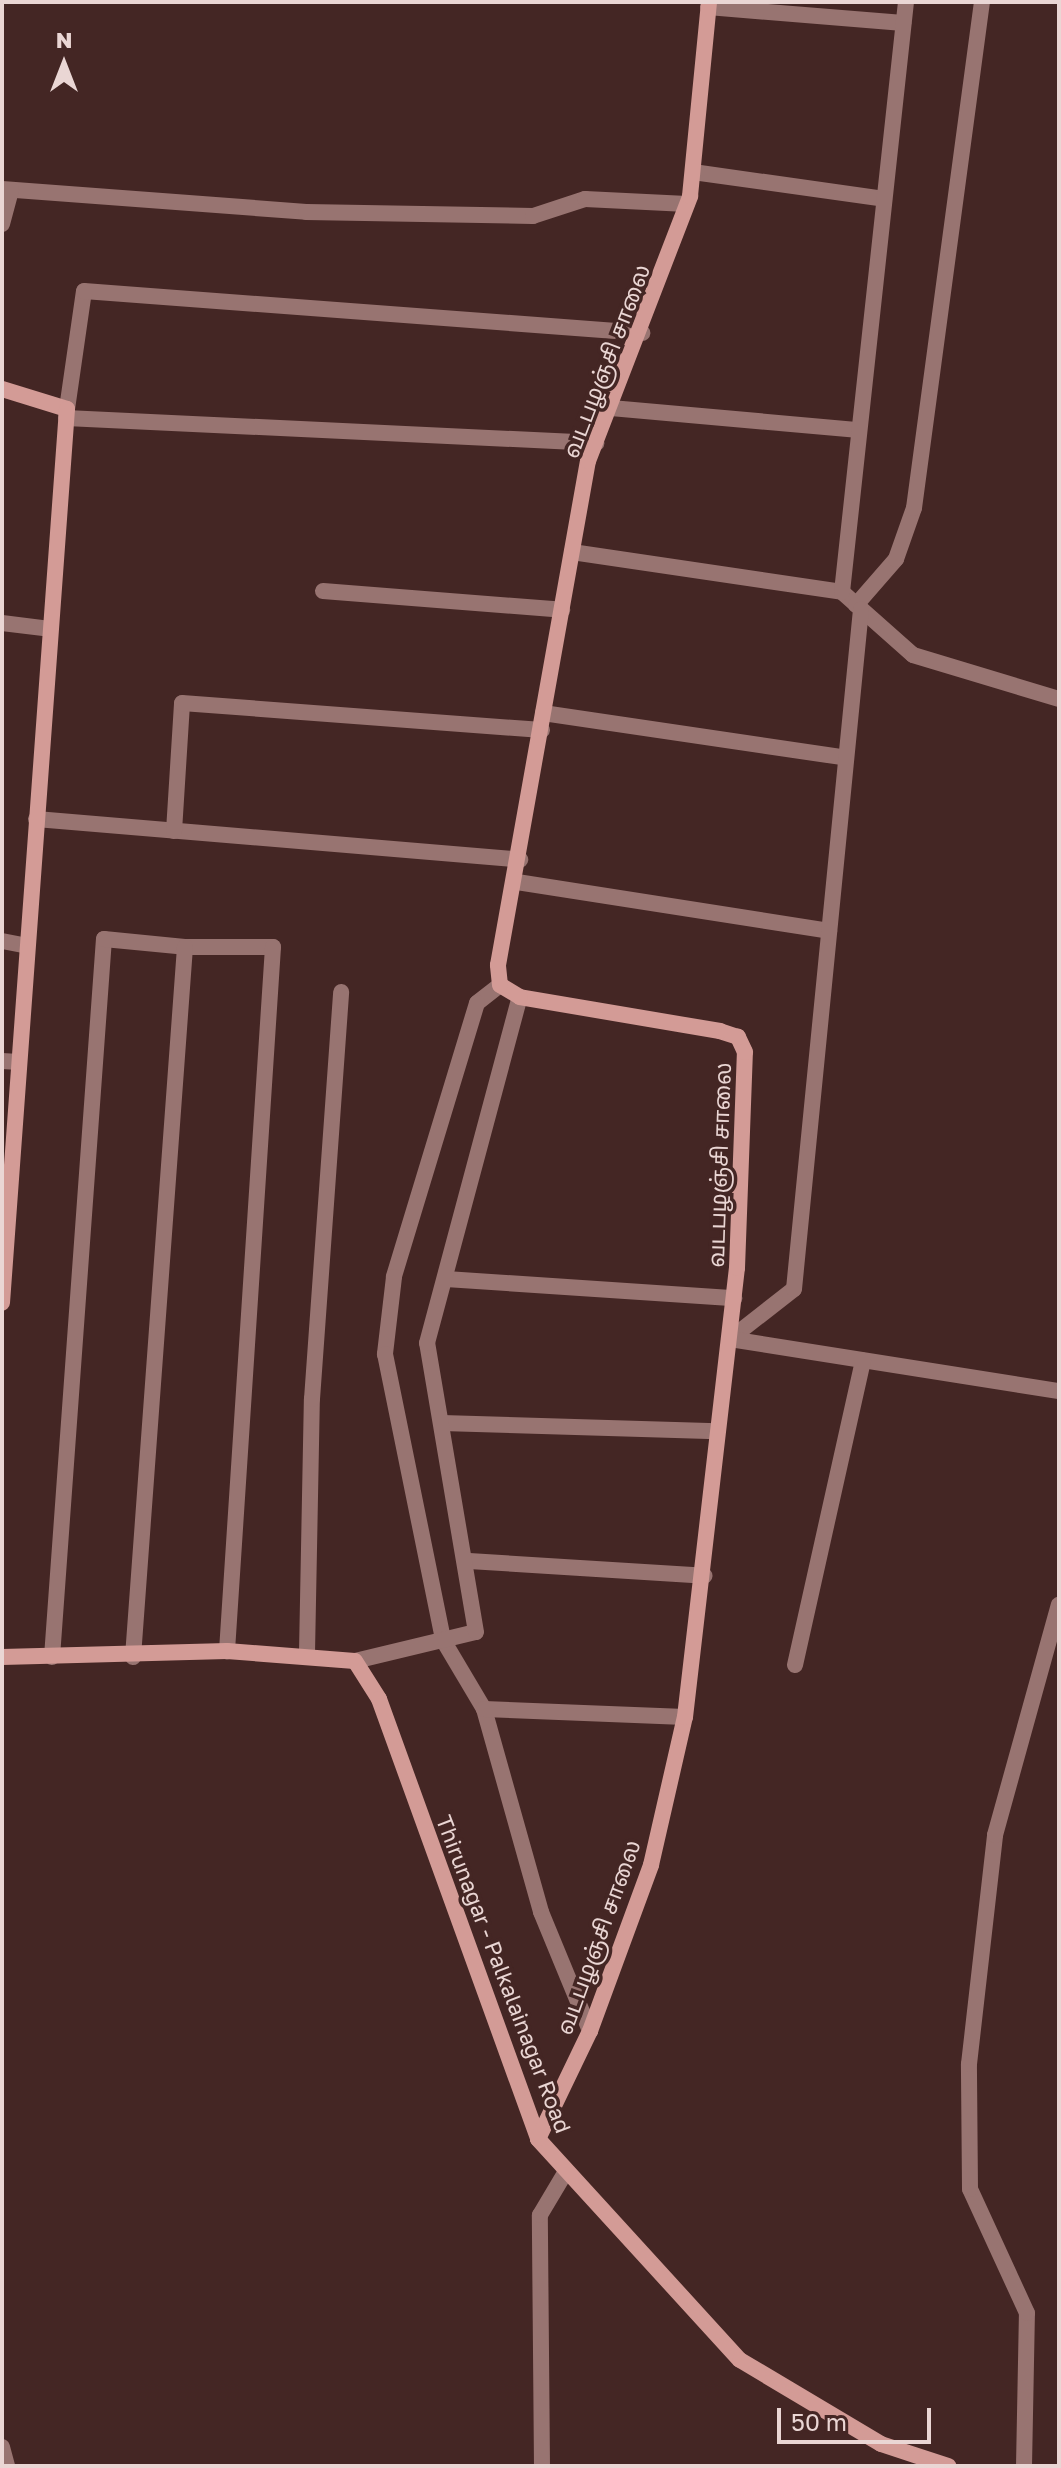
<!DOCTYPE html>
<html>
<head>
<meta charset="utf-8">
<style>
  body { margin:0 }
  #map { position:relative; width:1061px; height:2468px; overflow:hidden; background:#442624; font-family:"Golos Text","Noto Sans Tamil",sans-serif }
  div>[style] { position:absolute }
  .street>* { height:16px; margin:-8px; padding:0 8px; transform-origin:8px; border-radius:8px; background:#987471 }
  .secondary>* { height:16px; margin:-8px; padding:0 8px; transform-origin:8px; border-radius:8px; background:#d39b96 }
  span { translate:-50% -50%; white-space:nowrap; text-align:center; line-height:1.15; -webkit-text-stroke:7px #442624; paint-order:stroke }
  .street-label { font-size:22px; color:#ead6d4 }
  .frame { position:absolute; inset:0; border:4px solid #ead6d4; pointer-events:none }
  .north { position:absolute; left:24px; top:24px; width:80px; height:80px; -webkit-text-stroke:6px #442624; paint-order:stroke; rotate:0deg; font-size:22px; font-weight:700; line-height:32px; text-align:center; color:#ead6d4 }
  .north::after { content:''; display:block; margin:auto; width:28px; height:36px; background:#ead6d4; clip-path:polygon(50% 0,100% 100%,50% 72%,0 100%) }
  .scale { position:absolute; left:777px; top:2408px; width:154px; height:36px; box-sizing:border-box; border:4px solid #ead6d4; border-top:0; padding-left:10px; font-size:24px; line-height:28px; white-space:nowrap; color:#ead6d4; -webkit-text-stroke:6px #442624; paint-order:stroke }
</style>
</head>
<body>
<div id="map">
  <div class="street">
    <div style="left:708px;top:7px;width:196px;rotate:4.7deg"></div>
    <div style="left:693px;top:172px;width:193px;rotate:8deg"></div>
    <div style="left:2px;top:189px;width:305px;rotate:4.3deg"></div>
    <div style="left:306px;top:212px;width:227px;rotate:1deg"></div>
    <div style="left:533px;top:216px;width:55px;rotate:-18.1deg"></div>
    <div style="left:585px;top:199px;width:102px;rotate:2.8deg"></div>
    <div style="left:2px;top:224px;width:35px;rotate:-75deg"></div>
    <div style="left:611px;top:408px;width:249px;rotate:5.1deg"></div>
    <div style="left:67px;top:409px;width:119px;rotate:-81.8deg"></div>
    <div style="left:84px;top:291px;width:560px;rotate:4.3deg"></div>
    <div style="left:66px;top:418px;width:531px;rotate:2.7deg"></div>
    <div style="left:572px;top:552px;width:273px;rotate:8.4deg"></div>
    <div style="left:842px;top:592px;width:95px;rotate:41.6deg"></div>
    <div style="left:913px;top:655px;width:152px;rotate:16.8deg"></div>
    <div style="left:323px;top:591px;width:240px;rotate:4.5deg"></div>
    <div style="left:842px;top:592px;width:593px;rotate:-83.81deg"></div>
    <div style="left:856px;top:605px;width:61px;rotate:-49deg"></div>
    <div style="left:896px;top:559px;width:54px;rotate:-70.6deg"></div>
    <div style="left:914px;top:508px;width:511px;rotate:-82.35deg"></div>
    <div style="left:2px;top:623px;width:48px;rotate:7.1deg"></div>
    <div style="left:543px;top:713px;width:306px;rotate:8.4deg"></div>
    <div style="left:36px;top:819px;width:486px;rotate:4.8deg"></div>
    <div style="left:174px;top:831px;width:128px;rotate:-86.4deg"></div>
    <div style="left:182px;top:703px;width:361px;rotate:4.3deg"></div>
    <div style="left:517px;top:882px;width:316px;rotate:8.9deg"></div>
    <div style="left:2px;top:941px;width:25px;rotate:11deg"></div>
    <div style="left:185px;top:947px;width:88px"></div>
    <div style="left:273px;top:947px;width:706px;rotate:93.74deg"></div>
    <div style="left:500px;top:985px;width:29px;rotate:142deg"></div>
    <div style="left:477px;top:1003px;width:286px;rotate:106.9deg"></div>
    <div style="left:394px;top:1277px;width:78px;rotate:96.7deg"></div>
    <div style="left:385px;top:1354px;width:292px;rotate:78.5deg"></div>
    <div style="left:443px;top:1640px;width:80px;rotate:59.3deg"></div>
    <div style="left:484px;top:1709px;width:211px;rotate:74.3deg"></div>
    <div style="left:541px;top:1912px;width:129px;rotate:67.6deg"></div>
    <div style="left:2px;top:1061px;width:17px;rotate:3deg"></div>
    <div style="left:446px;top:1279px;width:289px;rotate:3.8deg"></div>
    <div style="left:730px;top:1339px;width:81px;rotate:-38deg"></div>
    <div style="left:794px;top:1289px;width:683px;rotate:-84.37deg"></div>
    <div style="left:730px;top:1339px;width:333px;rotate:9deg"></div>
    <div style="left:442px;top:1423px;width:275px;rotate:1.7deg"></div>
    <div style="left:469px;top:1561px;width:236px;rotate:3.6deg"></div>
    <div style="left:307px;top:1653px;width:254px;rotate:-88.9deg"></div>
    <div style="left:312px;top:1399px;width:408px;rotate:-85.9deg"></div>
    <div style="left:52px;top:1657px;width:720px;rotate:-85.86deg"></div>
    <div style="left:104px;top:939px;width:81px;rotate:5.6deg"></div>
    <div style="left:185px;top:947px;width:712px;rotate:94.19deg"></div>
    <div style="left:355px;top:1661px;width:124px;rotate:-13.5deg"></div>
    <div style="left:476px;top:1632px;width:293px;rotate:-99.6deg"></div>
    <div style="left:427px;top:1343px;width:358px;rotate:-75deg"></div>
    <div style="left:795px;top:1665px;width:312px;rotate:-77.4deg"></div>
    <div style="left:484px;top:1709px;width:201px;rotate:2.3deg"></div>
    <div style="left:2px;top:2447px;width:20px;rotate:75deg"></div>
    <div style="left:542px;top:2466px;width:251px;rotate:-90.5deg"></div>
    <div style="left:540px;top:2215px;width:49px;rotate:-59.2deg"></div>
    <div style="left:1024px;top:2466px;width:153px;rotate:-88.9deg"></div>
    <div style="left:1027px;top:2313px;width:136px;rotate:-114.7deg"></div>
    <div style="left:970px;top:2189px;width:125px;rotate:-90.5deg"></div>
    <div style="left:969px;top:2064px;width:230px;rotate:-83.5deg"></div>
    <div style="left:995px;top:1835px;width:239px;rotate:-74.5deg"></div>
  </div>
  <div class="secondary">
    <div style="left:2px;top:389px;width:68px;rotate:17.1deg"></div>
    <div style="left:67px;top:409px;width:896px;rotate:94.16deg"></div>
    <div style="left:2px;top:1657px;width:225px;rotate:-1.5deg"></div>
    <div style="left:227px;top:1651px;width:128px;rotate:4.5deg"></div>
    <div style="left:355px;top:1661px;width:45px;rotate:57.7deg"></div>
    <div style="left:379px;top:1699px;width:468px;rotate:70.1deg"></div>
    <div style="left:538px;top:2139px;width:299px;rotate:47.6deg"></div>
    <div style="left:740px;top:2360px;width:164px;rotate:30.8deg"></div>
    <div style="left:881px;top:2444px;width:71px;rotate:18.2deg"></div>
    <div style="left:538px;top:2139px;width:120px;rotate:-64.3deg"></div>
    <div style="left:590px;top:2031px;width:177px;rotate:-69.8deg"></div>
    <div style="left:651px;top:1865px;width:152px;rotate:-77.1deg"></div>
    <div style="left:685px;top:1717px;width:452px;rotate:-83.4deg"></div>
    <div style="left:737px;top:1268px;width:216px;rotate:-87.9deg"></div>
    <div style="left:745px;top:1052px;width:17px;rotate:-115deg"></div>
    <div style="left:738px;top:1037px;width:19px;rotate:-162deg"></div>
    <div style="left:720px;top:1031px;width:203px;rotate:-170.4deg"></div>
    <div style="left:520px;top:997px;width:23px;rotate:-149deg"></div>
    <div style="left:500px;top:985px;width:20px;rotate:-96deg"></div>
    <div style="left:498px;top:965px;width:512px;rotate:-79.88deg"></div>
    <div style="left:588px;top:461px;width:284px;rotate:-68.9deg"></div>
    <div style="left:690px;top:196px;width:195px;rotate:-84.4deg"></div>
  </div>
  <div class="street-label">
    <span style="left:606px;top:361px;rotate:-69deg">வடபழஞ்சி சாலை</span>
    <span style="left:719px;top:1165px;rotate:-88deg">வடபழஞ்சி சாலை</span>
    <span style="left:598px;top:1937px;rotate:-70deg">வடபழஞ்சி சாலை</span>
    <span style="left:504px;top:1974px;rotate:69deg">Thirunagar - Palkalainagar Road</span>
  </div>
  <div class="frame"></div>
  <div class="north">N</div>
  <div class="scale">50 m</div>
</div>
</body>
</html>
